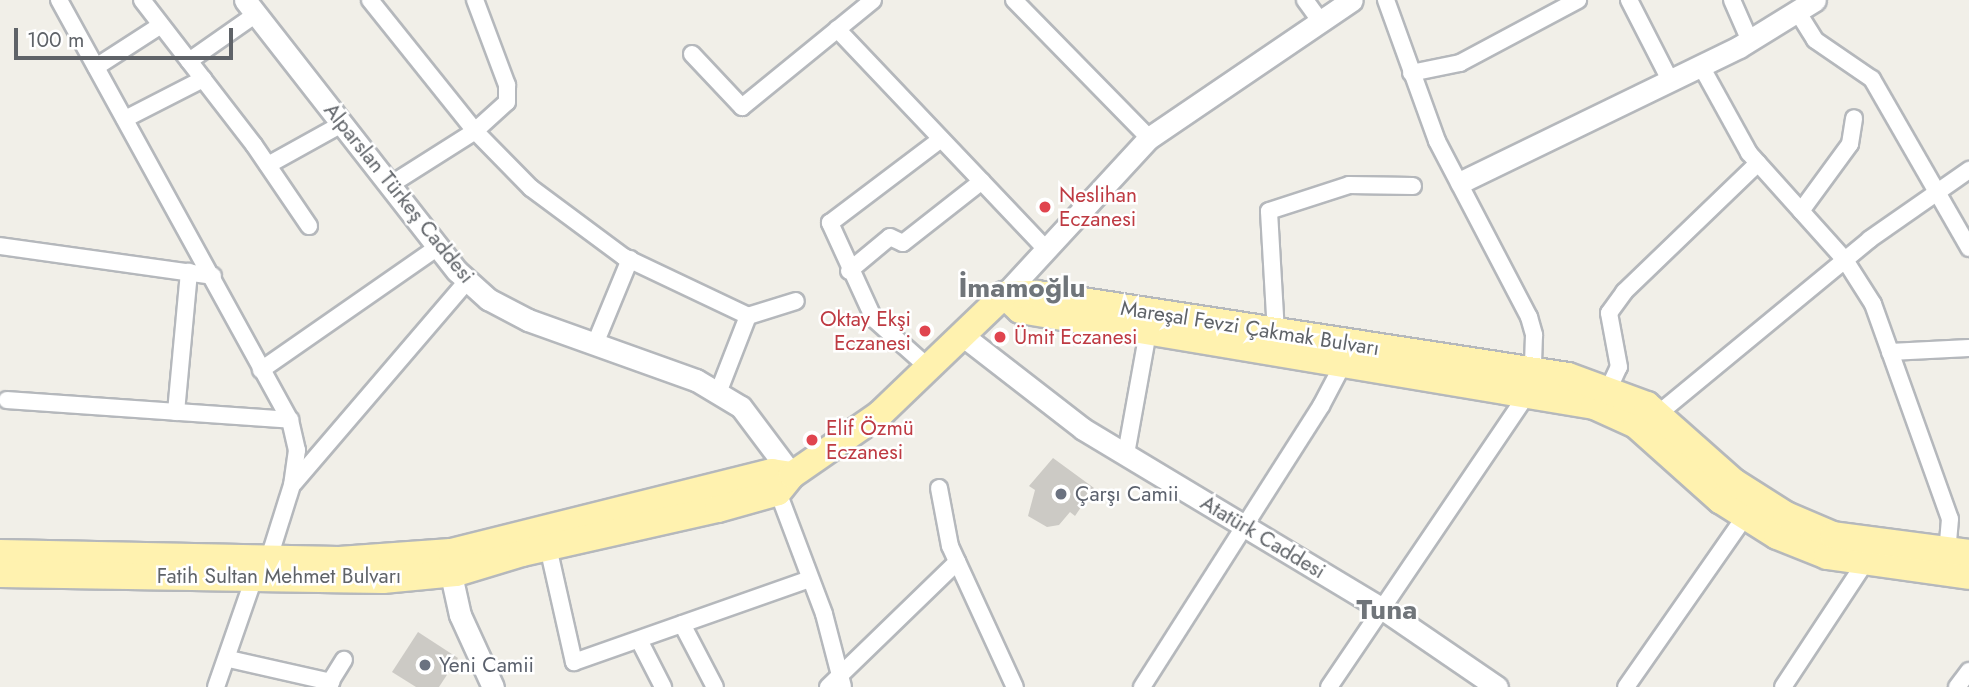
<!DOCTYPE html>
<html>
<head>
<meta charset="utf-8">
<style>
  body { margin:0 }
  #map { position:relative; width:1969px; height:687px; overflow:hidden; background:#f1efe8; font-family:Jost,sans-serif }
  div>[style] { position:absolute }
  .building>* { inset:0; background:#cccac5 }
  .roads { filter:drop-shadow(2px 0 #b5b8bc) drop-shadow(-2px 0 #b5b8bc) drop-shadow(0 2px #b5b8bc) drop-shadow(0 -2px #b5b8bc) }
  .minor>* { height:16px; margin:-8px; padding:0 8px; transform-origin:8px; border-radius:8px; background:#fff }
  .tertiary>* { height:21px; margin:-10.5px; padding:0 10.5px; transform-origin:10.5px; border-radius:10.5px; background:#fff }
  .primary>* { height:26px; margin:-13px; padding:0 13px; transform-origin:13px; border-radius:13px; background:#fff2af }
  .dots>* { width:19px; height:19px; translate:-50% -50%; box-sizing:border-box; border:4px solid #fff; border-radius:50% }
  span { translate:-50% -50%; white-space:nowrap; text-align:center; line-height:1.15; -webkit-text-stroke:5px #fff; paint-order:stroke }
  .street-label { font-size:21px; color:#5f6368 }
  .health-label { font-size:21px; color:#be3a42 }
  .left { translate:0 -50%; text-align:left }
  .right { translate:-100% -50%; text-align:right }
  .worship-label { font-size:21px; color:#5b616d }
  .district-label { font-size:28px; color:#70757a; font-weight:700 }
  .scale { position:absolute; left:14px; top:28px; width:219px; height:32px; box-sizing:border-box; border:4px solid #5f6368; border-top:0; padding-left:9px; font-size:21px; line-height:24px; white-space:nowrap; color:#5f6368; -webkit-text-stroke:5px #fff; paint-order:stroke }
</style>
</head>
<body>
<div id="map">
  <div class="building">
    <div style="clip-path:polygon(1053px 458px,1094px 488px,1075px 516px,1070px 512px,1059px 525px,1047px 527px,1028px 516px,1035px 490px,1029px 486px)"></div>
    <div style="clip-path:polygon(418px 632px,458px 658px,439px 687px,416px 687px,392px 672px)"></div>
  </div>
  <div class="roads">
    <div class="minor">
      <div style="left:59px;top:0;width:479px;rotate:61.2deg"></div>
      <div style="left:290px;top:420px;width:31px;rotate:77deg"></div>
      <div style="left:297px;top:450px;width:35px;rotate:98deg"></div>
      <div style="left:292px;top:485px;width:77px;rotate:107.5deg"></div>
      <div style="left:142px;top:0;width:183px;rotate:52.3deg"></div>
      <div style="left:254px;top:145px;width:98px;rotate:55.8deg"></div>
      <div style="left:370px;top:0;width:168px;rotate:51.3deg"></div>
      <div style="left:475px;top:131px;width:80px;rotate:45.5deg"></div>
      <div style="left:531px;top:188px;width:116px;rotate:36.6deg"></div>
      <div style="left:624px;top:257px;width:137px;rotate:25.4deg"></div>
      <div style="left:748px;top:316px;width:50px;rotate:-17.4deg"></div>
      <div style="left:1014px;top:0;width:193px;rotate:45.6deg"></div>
      <div style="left:1305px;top:0;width:26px;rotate:54deg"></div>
      <div style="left:1386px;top:0;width:150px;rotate:70.1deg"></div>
      <div style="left:1437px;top:141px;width:199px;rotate:62.4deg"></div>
      <div style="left:1529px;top:317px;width:19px;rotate:74deg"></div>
      <div style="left:1534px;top:335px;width:37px;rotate:92deg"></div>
      <div style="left:1629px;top:0;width:90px;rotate:62.9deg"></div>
      <div style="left:1732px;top:0;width:45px;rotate:66.3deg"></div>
      <div style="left:1797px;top:11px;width:34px;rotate:58deg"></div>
      <div style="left:1815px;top:40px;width:69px;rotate:34.4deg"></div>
      <div style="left:1872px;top:79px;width:195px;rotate:60.1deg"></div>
      <div style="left:837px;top:29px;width:302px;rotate:46.5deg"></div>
      <div style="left:692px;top:54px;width:73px;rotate:46.7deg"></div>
      <div style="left:742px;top:107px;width:169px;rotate:-39.2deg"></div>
      <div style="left:189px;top:61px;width:82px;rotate:-35deg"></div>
      <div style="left:1701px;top:66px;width:99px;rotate:61.1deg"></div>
      <div style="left:1749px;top:153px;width:144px;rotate:48.1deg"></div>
      <div style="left:1845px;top:260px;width:52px;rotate:57.5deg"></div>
      <div style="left:1873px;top:304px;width:228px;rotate:70.3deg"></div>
      <div style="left:1950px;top:519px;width:32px;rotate:95deg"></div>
      <div style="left:96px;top:67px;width:77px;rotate:-32.9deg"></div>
      <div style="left:1411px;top:73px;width:50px;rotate:-11.5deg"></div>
      <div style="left:1460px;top:63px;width:134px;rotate:-28.1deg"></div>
      <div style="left:125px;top:119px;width:88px;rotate:-27.1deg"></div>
      <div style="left:268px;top:165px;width:85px;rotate:-29deg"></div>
      <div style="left:390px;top:185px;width:101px;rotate:-32.4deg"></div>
      <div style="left:475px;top:131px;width:43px;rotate:-42.2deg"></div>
      <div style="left:507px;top:102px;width:17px;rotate:-90deg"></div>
      <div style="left:507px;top:85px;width:91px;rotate:-110.6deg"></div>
      <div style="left:1801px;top:211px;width:83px;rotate:-53.8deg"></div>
      <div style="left:1850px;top:144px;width:26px;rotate:-81deg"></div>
      <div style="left:0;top:246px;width:215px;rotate:8deg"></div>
      <div style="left:849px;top:271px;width:53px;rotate:-39.7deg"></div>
      <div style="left:890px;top:237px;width:14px;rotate:25deg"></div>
      <div style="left:903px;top:243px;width:100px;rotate:-38.1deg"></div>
      <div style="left:1276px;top:333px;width:122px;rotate:-93.3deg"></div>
      <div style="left:1269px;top:211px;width:84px;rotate:-18deg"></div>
      <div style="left:1349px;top:185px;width:64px;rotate:0.9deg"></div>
      <div style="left:595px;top:344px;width:92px;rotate:-67.6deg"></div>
      <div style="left:1890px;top:352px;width:79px;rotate:-2.9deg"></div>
      <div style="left:929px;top:368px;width:74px;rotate:-138.3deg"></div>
      <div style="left:874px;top:319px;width:106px;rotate:-114.6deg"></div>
      <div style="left:830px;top:223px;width:139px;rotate:-37.1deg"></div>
      <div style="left:261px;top:370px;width:216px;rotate:-34.8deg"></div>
      <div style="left:1609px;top:388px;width:23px;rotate:-65deg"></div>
      <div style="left:1619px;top:367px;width:55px;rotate:-100.5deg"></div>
      <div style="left:1609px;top:313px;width:26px;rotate:-54deg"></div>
      <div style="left:1624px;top:292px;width:186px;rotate:-43.9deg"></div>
      <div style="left:718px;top:393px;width:83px;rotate:-68.7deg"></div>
      <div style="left:7px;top:400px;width:284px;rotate:4deg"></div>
      <div style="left:176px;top:412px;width:141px;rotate:-84.7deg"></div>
      <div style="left:1658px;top:414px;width:275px;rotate:-39.5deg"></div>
      <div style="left:1870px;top:239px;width:121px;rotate:-34.9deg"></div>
      <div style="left:1126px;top:454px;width:124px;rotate:-79.8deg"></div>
      <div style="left:294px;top:483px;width:266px;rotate:-49.4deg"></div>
      <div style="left:939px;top:488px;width:59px;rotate:79.3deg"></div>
      <div style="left:950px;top:546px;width:155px;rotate:65.3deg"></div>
      <div style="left:778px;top:492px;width:130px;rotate:69.3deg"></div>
      <div style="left:824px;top:614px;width:75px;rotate:75.4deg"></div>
      <div style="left:548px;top:547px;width:118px;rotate:77.3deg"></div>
      <div style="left:574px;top:662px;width:250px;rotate:-19.4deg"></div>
      <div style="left:682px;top:624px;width:71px;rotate:62.4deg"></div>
      <div style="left:639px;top:640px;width:53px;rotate:62.9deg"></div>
      <div style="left:229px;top:659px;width:105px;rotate:12.7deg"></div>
      <div style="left:216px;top:687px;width:115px;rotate:-70.8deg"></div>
      <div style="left:327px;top:687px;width:32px;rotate:-58deg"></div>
      <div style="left:828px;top:687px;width:180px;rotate:-44.1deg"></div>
      <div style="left:1142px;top:687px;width:333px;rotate:-57.5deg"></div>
      <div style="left:1321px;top:406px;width:45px;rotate:-62.3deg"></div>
      <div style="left:1329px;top:687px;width:355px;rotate:-55.9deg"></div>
      <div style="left:1626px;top:687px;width:206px;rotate:-55.1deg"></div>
      <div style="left:1783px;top:687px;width:147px;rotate:-56.6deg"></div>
      <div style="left:1864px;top:564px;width:10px;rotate:-84deg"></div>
      <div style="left:1957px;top:687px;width:20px;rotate:-53deg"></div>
    </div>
    <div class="tertiary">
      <div style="left:245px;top:0;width:344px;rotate:52deg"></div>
      <div style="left:457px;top:271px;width:42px;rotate:42.1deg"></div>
      <div style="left:488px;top:299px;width:45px;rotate:27.7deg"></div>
      <div style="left:528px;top:320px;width:178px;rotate:19.7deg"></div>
      <div style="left:696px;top:380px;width:52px;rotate:31deg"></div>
      <div style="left:741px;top:407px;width:85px;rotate:53.1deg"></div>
      <div style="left:1461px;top:182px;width:309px;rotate:-25.9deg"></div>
      <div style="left:1739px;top:47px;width:89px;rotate:-31.7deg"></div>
      <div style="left:1004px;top:295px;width:214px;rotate:-47.3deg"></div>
      <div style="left:1149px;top:138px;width:245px;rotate:-34.2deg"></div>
      <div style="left:962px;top:335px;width:153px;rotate:37.8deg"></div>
      <div style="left:1083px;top:429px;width:350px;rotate:31deg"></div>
      <div style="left:1383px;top:609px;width:138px;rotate:34.4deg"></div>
      <div style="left:448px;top:561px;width:55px;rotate:77.5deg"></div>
      <div style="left:460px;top:615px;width:79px;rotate:65.4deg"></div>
    </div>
    <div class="primary">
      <div style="left:1004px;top:295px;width:22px;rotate:43deg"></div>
      <div style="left:1020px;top:310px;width:582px;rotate:9.49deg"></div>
      <div style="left:1594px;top:406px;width:46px;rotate:24.3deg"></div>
      <div style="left:1636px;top:425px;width:113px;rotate:41.8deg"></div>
      <div style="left:1720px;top:500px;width:67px;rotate:32.3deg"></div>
      <div style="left:1777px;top:536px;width:54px;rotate:21.8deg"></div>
      <div style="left:1827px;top:556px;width:143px;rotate:8deg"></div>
      <div style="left:1004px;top:295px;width:33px;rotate:-2deg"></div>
      <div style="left:1037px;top:294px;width:537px;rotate:8.78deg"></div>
      <div style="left:1568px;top:376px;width:84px;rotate:20.2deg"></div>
      <div style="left:1647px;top:405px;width:116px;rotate:41.5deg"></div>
      <div style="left:1734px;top:482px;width:62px;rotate:32.4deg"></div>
      <div style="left:1786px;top:515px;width:51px;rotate:23.1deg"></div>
      <div style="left:1833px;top:535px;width:137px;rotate:7.5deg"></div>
      <div style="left:0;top:553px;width:339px;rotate:1.2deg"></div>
      <div style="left:339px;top:560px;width:112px;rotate:-4.1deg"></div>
      <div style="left:451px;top:552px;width:331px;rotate:-14deg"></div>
      <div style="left:772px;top:472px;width:20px;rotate:9deg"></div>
      <div style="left:0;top:574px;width:383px;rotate:0.9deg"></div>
      <div style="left:383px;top:580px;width:73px;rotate:-5.5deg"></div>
      <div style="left:456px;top:573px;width:69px;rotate:-16.9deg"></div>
      <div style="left:522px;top:553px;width:201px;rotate:-12.7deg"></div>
      <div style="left:718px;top:509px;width:62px;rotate:-15.8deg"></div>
      <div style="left:778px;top:492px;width:22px;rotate:-51deg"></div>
      <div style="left:792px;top:475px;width:107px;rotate:-34.7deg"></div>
      <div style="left:880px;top:414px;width:172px;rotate:-43.8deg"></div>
    </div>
  </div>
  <div class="dots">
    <div style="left:1045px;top:207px;background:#e0444e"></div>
    <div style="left:925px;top:331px;background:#e0444e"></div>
    <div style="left:1000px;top:337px;background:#e0444e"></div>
    <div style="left:812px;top:440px;background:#e0444e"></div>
    <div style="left:1061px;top:494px;background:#6b7280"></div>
    <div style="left:425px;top:665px;background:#6b7280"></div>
  </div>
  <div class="street-label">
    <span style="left:399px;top:193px;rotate:51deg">Alparslan Türkeş Caddesi</span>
    <span style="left:1250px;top:328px;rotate:9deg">Mareşal Fevzi Çakmak Bulvarı</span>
    <span style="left:1263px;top:537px;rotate:31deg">Atatürk Caddesi</span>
    <span style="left:279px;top:576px">Fatih Sultan Mehmet Bulvarı</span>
  </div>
  <div class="health-label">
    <span class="left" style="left:1059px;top:207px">Neslihan<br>Eczanesi</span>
    <span class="right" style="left:911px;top:331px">Oktay Ekşi<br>Eczanesi</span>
    <span class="left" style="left:1014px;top:337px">Ümit Eczanesi</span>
    <span class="left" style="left:826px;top:440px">Elif Özmü<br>Eczanesi</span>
  </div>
  <div class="worship-label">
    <span class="left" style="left:1075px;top:494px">Çarşı Camii</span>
    <span class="left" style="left:439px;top:665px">Yeni Camii</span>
  </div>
  <div class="district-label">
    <span style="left:1022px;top:288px">İmamoğlu</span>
    <span style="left:1387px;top:610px">Tuna</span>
  </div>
  <div class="scale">100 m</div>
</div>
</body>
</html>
